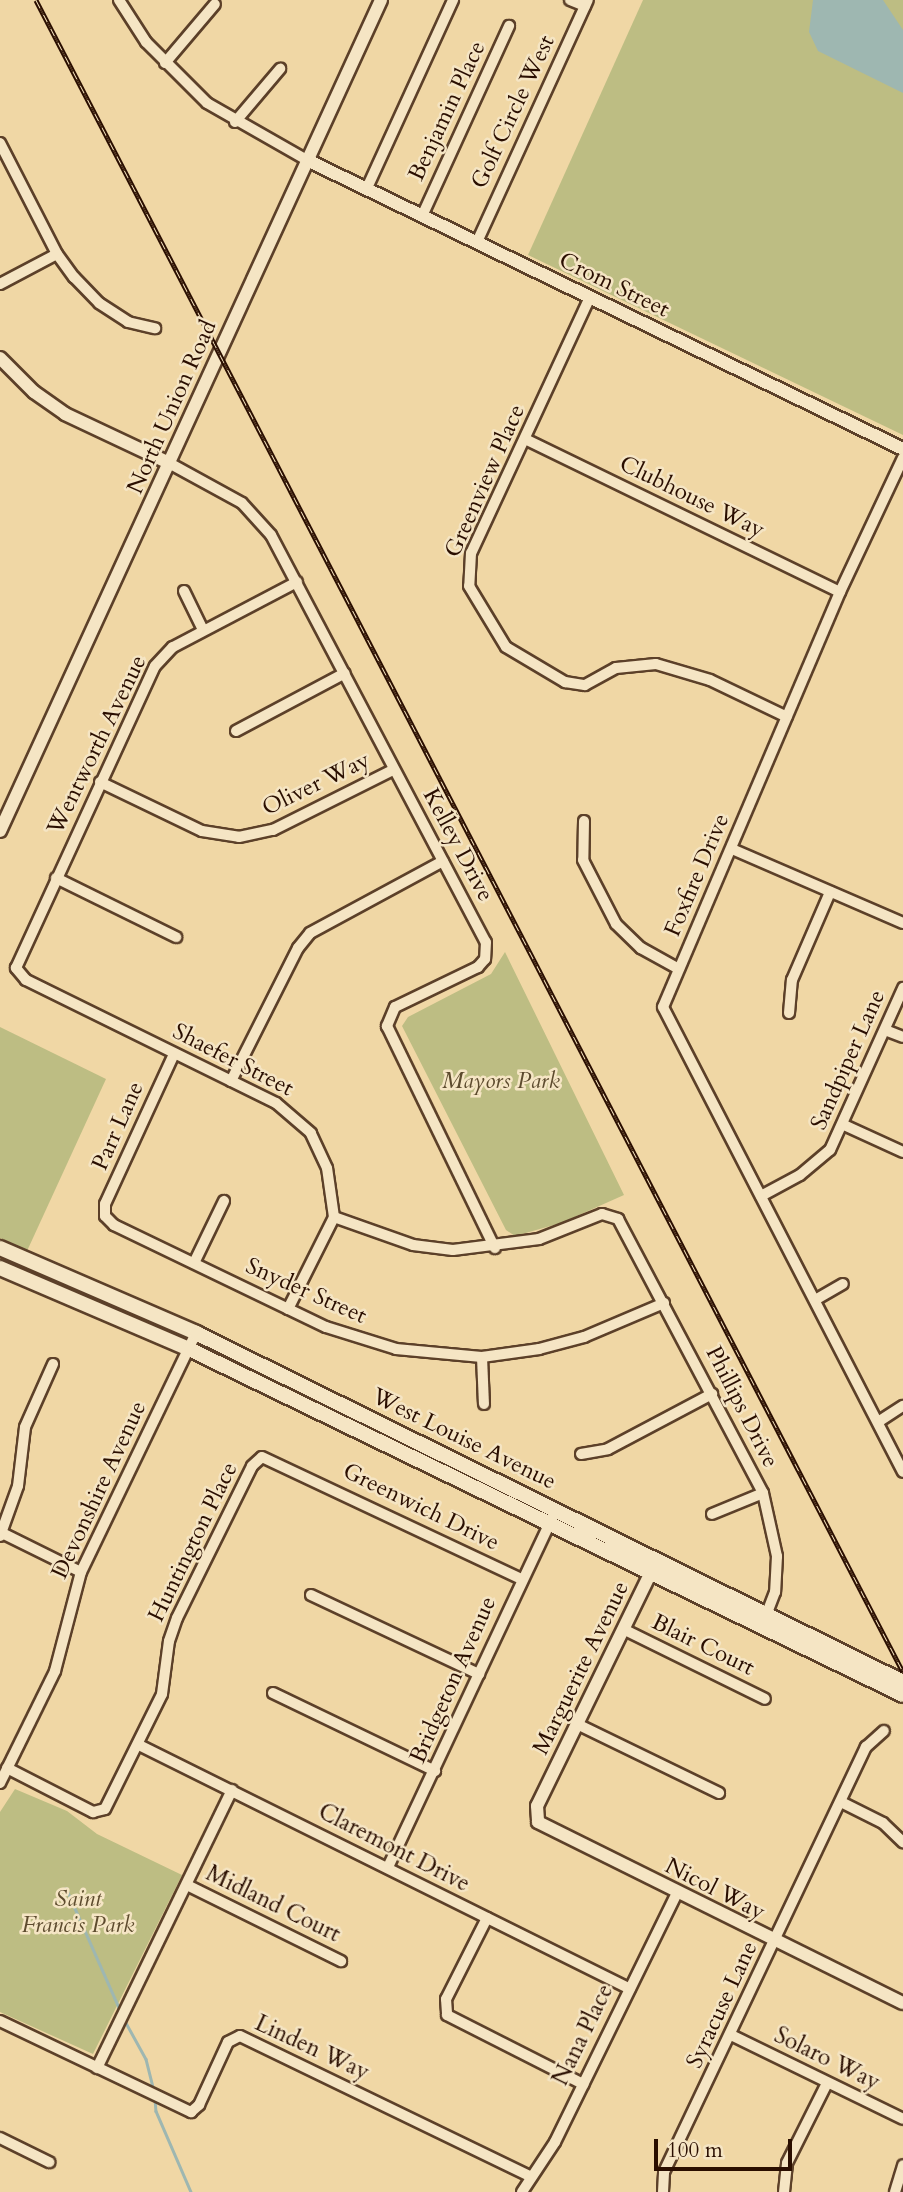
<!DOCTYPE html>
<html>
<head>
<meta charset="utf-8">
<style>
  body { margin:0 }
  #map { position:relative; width:903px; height:2192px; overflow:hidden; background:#f0d7a5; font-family:Cardo,serif }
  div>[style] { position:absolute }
  .green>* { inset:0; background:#bdbd83 }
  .water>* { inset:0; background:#9eb7b1 }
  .stream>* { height:2.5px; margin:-1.25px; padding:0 1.25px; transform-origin:1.25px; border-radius:1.25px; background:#9eb7b1 }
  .roads { filter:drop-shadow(2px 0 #5c4029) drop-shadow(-2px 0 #5c4029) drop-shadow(0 2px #5c4029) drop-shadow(0 -2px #5c4029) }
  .minor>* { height:10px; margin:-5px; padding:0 5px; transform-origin:5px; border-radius:5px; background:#f5e5c4 }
  .tertiary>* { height:12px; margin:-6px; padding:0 6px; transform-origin:6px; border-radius:6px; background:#f5e5c4 }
  .secondary>* { height:14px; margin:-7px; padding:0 7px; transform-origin:7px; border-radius:7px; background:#f5e5c4 }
  .rail>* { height:5px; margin-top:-2.5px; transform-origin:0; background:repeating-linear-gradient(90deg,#f5e5c4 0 8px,#2a0e00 0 16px); box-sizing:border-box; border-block:2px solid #2a0e00 }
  span { translate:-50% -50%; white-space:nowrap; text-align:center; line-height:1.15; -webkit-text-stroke:5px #f5e5c4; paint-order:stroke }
  .street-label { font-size:23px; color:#2a0e00 }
  .park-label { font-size:23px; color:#5d4b2e; font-style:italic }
  .scale { position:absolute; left:654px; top:2139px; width:138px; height:32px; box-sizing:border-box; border:4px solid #2a0e00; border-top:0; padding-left:9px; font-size:21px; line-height:24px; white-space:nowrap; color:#2a0e00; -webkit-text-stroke:5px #f5e5c4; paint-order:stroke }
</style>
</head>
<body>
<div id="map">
  <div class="green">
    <div style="clip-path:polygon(643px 0,903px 0,903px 435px,528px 255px)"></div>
    <div style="clip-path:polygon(505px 952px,624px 1195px,561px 1223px,515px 1236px,506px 1230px,402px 1026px,408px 1017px,491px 974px)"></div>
    <div style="clip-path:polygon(0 1027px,106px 1079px,27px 1251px,0 1238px)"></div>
    <div style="clip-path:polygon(15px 1789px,67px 1811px,97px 1834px,182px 1875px,93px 2054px,0 2012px,0 1812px)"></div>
  </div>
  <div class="water">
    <div style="clip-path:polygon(813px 0,883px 0,903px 30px,903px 93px,818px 51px,809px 32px)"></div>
  </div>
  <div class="stream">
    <div style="left:66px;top:1888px;width:136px;rotate:66.1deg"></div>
    <div style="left:125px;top:2021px;width:43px;rotate:61.1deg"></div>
    <div style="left:146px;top:2059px;width:30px;rotate:76deg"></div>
    <div style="left:155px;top:2098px;width:13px;rotate:86deg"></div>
    <div style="left:156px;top:2111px;width:88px;rotate:66.6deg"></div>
  </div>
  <div class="roads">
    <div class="minor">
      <div style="left:119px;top:0;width:50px;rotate:57.3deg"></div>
      <div style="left:146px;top:42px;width:86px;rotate:45deg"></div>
      <div style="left:207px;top:103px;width:115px;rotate:29.7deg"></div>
      <div style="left:570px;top:0;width:16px;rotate:22deg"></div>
      <div style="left:165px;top:63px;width:77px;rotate:-49.7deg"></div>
      <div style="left:235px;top:122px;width:70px;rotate:-49.7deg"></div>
      <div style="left:0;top:143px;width:125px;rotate:62.8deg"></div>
      <div style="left:57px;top:254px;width:29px;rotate:54deg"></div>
      <div style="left:74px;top:277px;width:36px;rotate:46deg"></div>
      <div style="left:99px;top:303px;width:35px;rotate:33deg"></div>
      <div style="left:128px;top:322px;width:28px;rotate:13deg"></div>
      <div style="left:367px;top:188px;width:207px;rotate:-65.4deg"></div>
      <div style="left:423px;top:214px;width:207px;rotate:-65.4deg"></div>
      <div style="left:477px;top:242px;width:266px;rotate:-65.4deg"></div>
      <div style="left:0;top:284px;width:64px;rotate:-27.8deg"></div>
      <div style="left:590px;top:297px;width:282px;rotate:114.9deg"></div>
      <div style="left:471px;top:553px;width:33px;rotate:93deg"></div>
      <div style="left:469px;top:586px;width:71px;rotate:58.8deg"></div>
      <div style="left:506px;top:647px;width:69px;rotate:30.7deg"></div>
      <div style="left:565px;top:682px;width:20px;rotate:9deg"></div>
      <div style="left:585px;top:685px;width:35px;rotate:-29deg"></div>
      <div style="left:616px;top:668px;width:40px;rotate:-5.7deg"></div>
      <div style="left:656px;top:664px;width:56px;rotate:16.5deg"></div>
      <div style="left:710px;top:680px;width:85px;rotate:25.7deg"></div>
      <div style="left:525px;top:439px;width:350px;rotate:25.9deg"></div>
      <div style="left:903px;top:458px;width:148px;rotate:115.2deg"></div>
      <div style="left:840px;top:592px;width:451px;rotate:113.1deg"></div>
      <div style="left:663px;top:1007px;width:523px;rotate:62.7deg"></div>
      <div style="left:169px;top:463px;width:83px;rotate:28.7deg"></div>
      <div style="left:242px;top:503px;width:43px;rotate:47.8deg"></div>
      <div style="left:271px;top:535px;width:460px;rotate:62.2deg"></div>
      <div style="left:486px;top:942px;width:17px;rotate:93deg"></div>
      <div style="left:485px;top:959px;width:11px;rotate:131deg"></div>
      <div style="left:478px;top:967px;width:92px;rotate:154.3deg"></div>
      <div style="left:395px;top:1007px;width:21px;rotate:113deg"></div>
      <div style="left:387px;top:1026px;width:247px;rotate:64.1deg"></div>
      <div style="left:184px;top:591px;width:43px;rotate:64deg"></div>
      <div style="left:236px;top:731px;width:123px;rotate:-28deg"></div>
      <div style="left:100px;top:782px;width:113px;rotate:25.7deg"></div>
      <div style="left:202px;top:831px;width:37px;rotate:9deg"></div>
      <div style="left:239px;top:837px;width:35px;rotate:-12deg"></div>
      <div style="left:273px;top:830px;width:134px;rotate:-26.6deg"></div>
      <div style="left:584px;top:821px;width:39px;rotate:91deg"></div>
      <div style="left:583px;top:860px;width:72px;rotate:62.7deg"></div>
      <div style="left:616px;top:924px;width:35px;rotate:44deg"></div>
      <div style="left:641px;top:948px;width:43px;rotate:28.9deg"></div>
      <div style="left:732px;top:849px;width:186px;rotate:23.4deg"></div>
      <div style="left:56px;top:878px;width:134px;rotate:26.2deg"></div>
      <div style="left:789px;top:1013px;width:33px;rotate:-85deg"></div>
      <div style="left:792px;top:980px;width:96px;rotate:-66.6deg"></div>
      <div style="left:885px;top:1030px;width:19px;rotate:21deg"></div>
      <div style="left:174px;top:1054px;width:165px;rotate:114.7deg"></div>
      <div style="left:105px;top:1204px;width:12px;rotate:90deg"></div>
      <div style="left:105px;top:1216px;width:13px;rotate:45deg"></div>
      <div style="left:114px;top:1225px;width:235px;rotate:25.7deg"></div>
      <div style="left:326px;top:1327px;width:73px;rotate:17.4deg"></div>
      <div style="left:396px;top:1349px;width:86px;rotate:5.3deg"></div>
      <div style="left:482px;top:1357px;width:58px;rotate:-8deg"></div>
      <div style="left:539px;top:1349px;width:47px;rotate:-14.9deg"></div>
      <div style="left:584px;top:1337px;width:87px;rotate:-23deg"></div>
      <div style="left:231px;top:1081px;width:149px;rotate:-63.3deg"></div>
      <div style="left:298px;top:948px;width:19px;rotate:-51deg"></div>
      <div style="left:310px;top:933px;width:151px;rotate:-28.4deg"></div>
      <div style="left:844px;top:1125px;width:65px;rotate:24.6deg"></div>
      <div style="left:761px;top:1196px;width:44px;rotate:-28.3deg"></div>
      <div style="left:800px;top:1175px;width:39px;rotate:-40deg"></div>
      <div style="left:830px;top:1150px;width:178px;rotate:-65.7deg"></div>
      <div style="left:334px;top:1217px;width:84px;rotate:19.5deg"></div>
      <div style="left:413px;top:1245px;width:40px;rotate:7.1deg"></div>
      <div style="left:453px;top:1250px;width:87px;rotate:-7.3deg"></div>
      <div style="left:539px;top:1239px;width:68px;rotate:-21.6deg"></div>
      <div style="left:602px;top:1214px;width:17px;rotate:17deg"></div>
      <div style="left:618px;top:1219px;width:310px;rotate:62.1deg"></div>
      <div style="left:763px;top:1493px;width:65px;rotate:77.5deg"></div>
      <div style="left:777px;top:1556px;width:36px;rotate:93deg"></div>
      <div style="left:775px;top:1592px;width:31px;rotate:111deg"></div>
      <div style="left:194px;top:1263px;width:69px;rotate:-64.2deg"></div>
      <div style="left:815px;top:1300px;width:32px;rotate:-30deg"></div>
      <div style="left:288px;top:1309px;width:103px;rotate:-63.4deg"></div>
      <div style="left:334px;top:1217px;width:49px;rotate:-98.1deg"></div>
      <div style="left:327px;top:1168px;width:38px;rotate:-115deg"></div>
      <div style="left:311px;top:1133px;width:46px;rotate:-139.4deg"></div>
      <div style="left:276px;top:1103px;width:279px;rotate:-153.8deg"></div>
      <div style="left:26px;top:980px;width:16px;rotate:-130deg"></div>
      <div style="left:16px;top:968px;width:332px;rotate:-65.3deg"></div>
      <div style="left:155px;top:666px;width:26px;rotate:-47deg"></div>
      <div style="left:173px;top:647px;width:140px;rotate:-27.7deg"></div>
      <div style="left:482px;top:1357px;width:47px;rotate:87.6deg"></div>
      <div style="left:878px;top:1422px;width:30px;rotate:-33deg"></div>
      <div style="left:581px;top:1454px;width:27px;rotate:-10deg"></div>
      <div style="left:608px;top:1449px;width:118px;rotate:-27.9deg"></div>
      <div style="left:712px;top:1514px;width:55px;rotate:-22.4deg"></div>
      <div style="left:0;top:1532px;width:90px;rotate:26.3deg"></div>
      <div style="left:0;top:1536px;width:53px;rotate:-70.2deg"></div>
      <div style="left:18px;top:1486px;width:59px;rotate:-83.2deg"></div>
      <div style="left:25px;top:1427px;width:69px;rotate:-66deg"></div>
      <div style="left:311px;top:1595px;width:186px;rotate:25.2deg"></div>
      <div style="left:623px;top:1629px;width:158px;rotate:26.2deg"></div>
      <div style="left:273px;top:1693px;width:180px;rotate:25.7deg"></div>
      <div style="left:577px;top:1724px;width:158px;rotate:25.9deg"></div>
      <div style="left:139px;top:1745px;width:548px;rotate:26.42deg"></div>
      <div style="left:7px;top:1768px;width:97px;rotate:27.1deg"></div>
      <div style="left:93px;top:1812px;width:12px;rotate:-14deg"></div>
      <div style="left:105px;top:1809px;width:128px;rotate:-63.6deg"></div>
      <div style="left:162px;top:1694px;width:53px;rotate:-82.5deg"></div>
      <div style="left:169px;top:1641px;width:24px;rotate:-71deg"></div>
      <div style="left:177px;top:1618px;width:169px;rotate:-63.7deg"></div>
      <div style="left:252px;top:1466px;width:13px;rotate:-42deg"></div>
      <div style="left:262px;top:1457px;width:286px;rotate:25.2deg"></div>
      <div style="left:0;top:1783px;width:125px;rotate:-63.8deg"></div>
      <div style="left:55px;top:1671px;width:102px;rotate:-75.3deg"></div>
      <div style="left:81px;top:1572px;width:265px;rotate:-64.3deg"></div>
      <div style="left:841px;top:1802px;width:47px;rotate:26.6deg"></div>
      <div style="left:883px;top:1823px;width:28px;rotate:44deg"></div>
      <div style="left:388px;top:1867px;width:386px;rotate:-64.8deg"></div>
      <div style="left:187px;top:1885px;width:172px;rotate:26.3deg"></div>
      <div style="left:487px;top:1918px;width:91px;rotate:116.8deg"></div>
      <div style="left:446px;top:1999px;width:16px;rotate:86deg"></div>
      <div style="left:447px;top:2015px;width:153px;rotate:26.9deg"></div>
      <div style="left:0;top:2021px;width:212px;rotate:25.5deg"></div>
      <div style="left:191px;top:2112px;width:11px;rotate:-41deg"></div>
      <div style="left:199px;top:2105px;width:69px;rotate:-65.3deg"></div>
      <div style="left:228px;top:2042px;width:13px;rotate:-27deg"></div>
      <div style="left:240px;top:2036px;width:321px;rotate:25.8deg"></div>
      <div style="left:733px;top:2036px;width:189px;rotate:26deg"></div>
      <div style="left:97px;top:2068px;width:309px;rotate:-64.1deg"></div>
      <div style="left:0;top:2138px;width:55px;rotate:26.1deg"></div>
      <div style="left:522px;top:2192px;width:60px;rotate:-56.6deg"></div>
      <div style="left:555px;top:2142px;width:277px;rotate:-63.9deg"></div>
      <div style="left:663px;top:2192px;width:20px;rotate:-87deg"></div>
      <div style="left:664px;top:2172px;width:471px;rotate:-64.6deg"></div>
      <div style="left:866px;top:1747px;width:24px;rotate:-42deg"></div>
      <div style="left:784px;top:2192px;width:29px;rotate:-84deg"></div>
      <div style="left:787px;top:2163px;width:89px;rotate:-63.4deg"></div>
      <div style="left:895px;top:2192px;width:28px;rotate:-73deg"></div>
    </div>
    <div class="tertiary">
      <div style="left:307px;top:160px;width:662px;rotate:25.87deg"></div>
      <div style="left:0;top:358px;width:48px;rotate:45deg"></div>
      <div style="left:34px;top:392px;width:38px;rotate:35deg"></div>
      <div style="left:65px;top:414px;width:115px;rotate:25.2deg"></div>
      <div style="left:0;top:831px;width:914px;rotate:-65.37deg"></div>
      <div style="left:655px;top:1564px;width:269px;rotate:116deg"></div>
      <div style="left:537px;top:1806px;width:16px;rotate:86deg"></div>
      <div style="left:538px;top:1822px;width:407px;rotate:26.4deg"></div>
    </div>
    <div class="secondary">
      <div style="left:0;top:1248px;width:214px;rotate:23.4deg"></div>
      <div style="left:196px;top:1333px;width:788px;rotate:26.27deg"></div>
      <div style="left:0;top:1268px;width:206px;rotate:23.2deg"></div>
      <div style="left:189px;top:1349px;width:793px;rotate:25.85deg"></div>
    </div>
  </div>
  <div class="rail">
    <div style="left:36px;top:0;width:1883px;rotate:62.59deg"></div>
  </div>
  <div class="street-label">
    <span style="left:447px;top:111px;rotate:-65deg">Benjamin Place</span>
    <span style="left:513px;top:112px;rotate:-65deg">Golf Circle West</span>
    <span style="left:614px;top:285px;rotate:26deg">Crom Street</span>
    <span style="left:172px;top:407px;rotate:-66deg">North Union Road</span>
    <span style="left:485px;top:481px;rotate:-66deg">Greenview Place</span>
    <span style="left:692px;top:497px;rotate:26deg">Clubhouse Way</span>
    <span style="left:97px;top:745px;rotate:-64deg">Wentworth Avenue</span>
    <span style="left:316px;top:784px;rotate:-26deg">Oliver Way</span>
    <span style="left:458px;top:845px;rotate:62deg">Kelley Drive</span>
    <span style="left:697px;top:875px;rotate:-67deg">Foxfire Drive</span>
    <span style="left:233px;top:1060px;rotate:27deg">Shaefer Street</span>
    <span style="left:848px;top:1060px;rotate:-66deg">Sandpiper Lane</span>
    <span style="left:118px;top:1126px;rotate:-66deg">Parr Lane</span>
    <span style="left:306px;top:1291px;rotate:24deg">Snyder Street</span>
    <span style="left:742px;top:1407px;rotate:63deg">Phillips Drive</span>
    <span style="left:464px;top:1439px;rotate:26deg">West Louise Avenue</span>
    <span style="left:99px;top:1490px;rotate:-65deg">Devonshire Avenue</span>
    <span style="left:421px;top:1507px;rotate:26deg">Greenwich Drive</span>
    <span style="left:193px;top:1542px;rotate:-64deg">Huntington Place</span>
    <span style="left:703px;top:1645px;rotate:26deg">Blair Court</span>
    <span style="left:581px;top:1668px;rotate:-64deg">Marguerite Avenue</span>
    <span style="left:453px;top:1680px;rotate:-66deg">Bridgeton Avenue</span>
    <span style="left:394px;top:1848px;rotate:27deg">Claremont Drive</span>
    <span style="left:715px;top:1889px;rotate:27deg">Nicol Way</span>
    <span style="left:273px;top:1904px;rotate:26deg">Midland Court</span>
    <span style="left:722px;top:2005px;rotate:-65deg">Syracuse Lane</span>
    <span style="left:583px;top:2035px;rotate:-64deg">Nana Place</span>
    <span style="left:312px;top:2048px;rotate:25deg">Linden Way</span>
    <span style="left:827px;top:2059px;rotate:26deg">Solaro Way</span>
  </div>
  <div class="park-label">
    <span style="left:501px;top:1081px">Mayors Park</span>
    <span style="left:78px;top:1912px">Saint<br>Francis Park</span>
  </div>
  <div class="scale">100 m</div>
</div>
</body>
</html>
